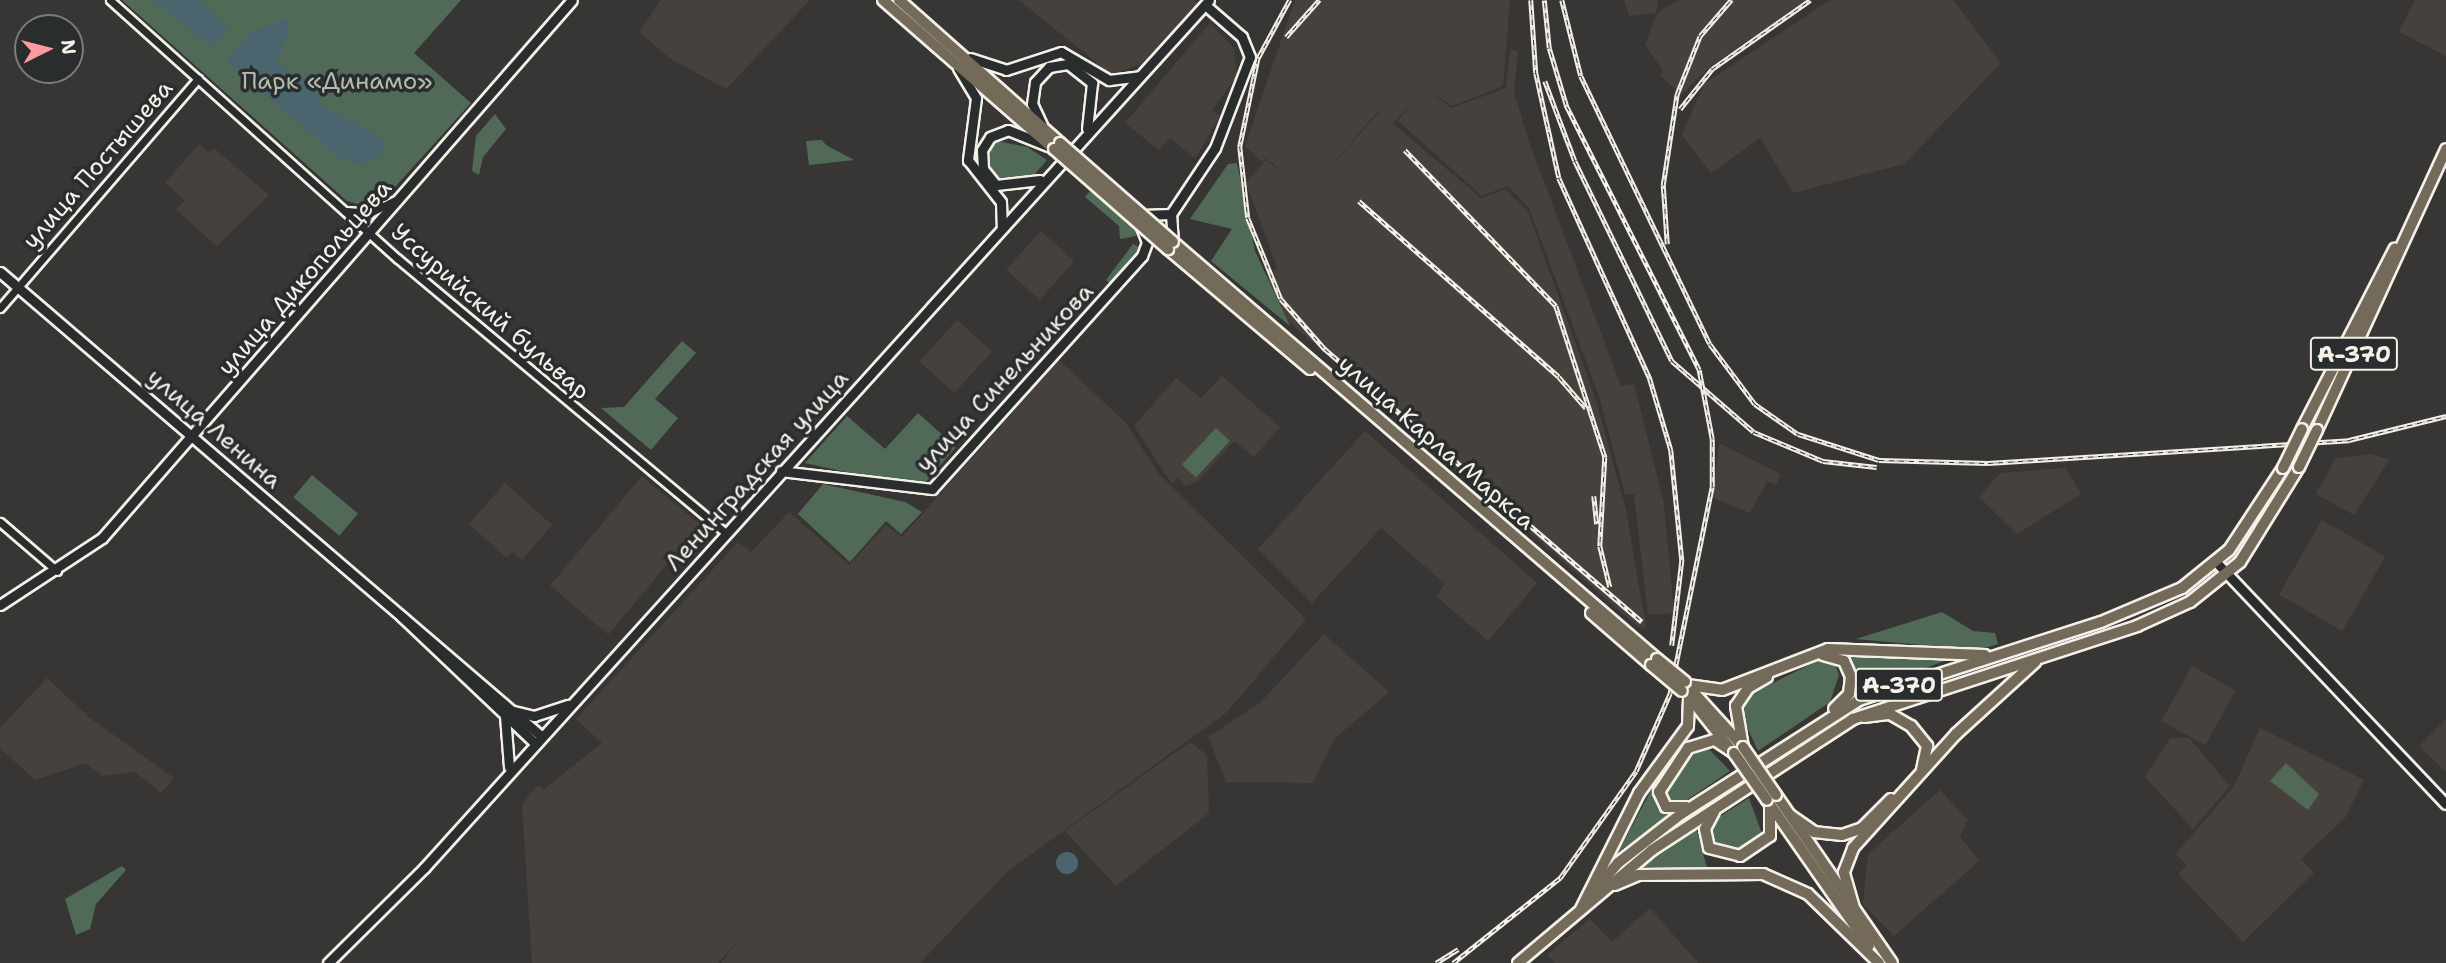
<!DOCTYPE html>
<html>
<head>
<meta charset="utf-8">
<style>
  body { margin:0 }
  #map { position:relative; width:2446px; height:963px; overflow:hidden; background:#373635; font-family:"Shantell Sans",sans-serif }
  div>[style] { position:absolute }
  .built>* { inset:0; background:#47413e; transform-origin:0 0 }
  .green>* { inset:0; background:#516a58; transform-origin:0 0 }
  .water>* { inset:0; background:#4a656e }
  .round { border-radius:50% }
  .roads { filter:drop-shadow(2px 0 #f4f1e8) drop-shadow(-2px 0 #f4f1e8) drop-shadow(0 2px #f4f1e8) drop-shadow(0 -2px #f4f1e8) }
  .tertiary>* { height:7px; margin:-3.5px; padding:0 3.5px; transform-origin:3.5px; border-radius:3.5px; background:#2a2d2e }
  .secondary>* { height:9px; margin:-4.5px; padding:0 4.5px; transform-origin:4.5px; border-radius:4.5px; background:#2a2d2e }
  .primary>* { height:10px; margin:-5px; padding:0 5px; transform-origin:5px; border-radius:5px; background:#746a5a }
  .trunk>* { height:10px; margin:-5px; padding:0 5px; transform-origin:5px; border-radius:5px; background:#746a5a }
  .rail>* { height:4.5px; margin-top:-2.25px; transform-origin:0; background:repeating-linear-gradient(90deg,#2a2d2e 0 5px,#f4f1e8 0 10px); box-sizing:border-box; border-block:2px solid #f4f1e8 }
  .bridges { filter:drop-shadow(2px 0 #f4f1e8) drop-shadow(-2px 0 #f4f1e8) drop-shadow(0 2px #f4f1e8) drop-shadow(0 -2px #f4f1e8) }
  .primary-bridge>* { height:10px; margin:-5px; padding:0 5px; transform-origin:5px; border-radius:5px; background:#746a5a }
  .trunk-bridge>* { height:10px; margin:-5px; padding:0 5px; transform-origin:5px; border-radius:5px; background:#746a5a }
  span { translate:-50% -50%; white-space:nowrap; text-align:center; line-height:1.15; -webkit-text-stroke:7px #2a2d2e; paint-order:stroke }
  .shield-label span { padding:2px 5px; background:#2a2d2e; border:2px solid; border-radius:5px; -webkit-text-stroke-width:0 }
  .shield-label { font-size:23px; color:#f4f1e8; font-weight:700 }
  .park-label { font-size:24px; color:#b3bbae }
  .street-label { font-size:24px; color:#f4f1e8 }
  .north { position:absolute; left:14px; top:14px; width:70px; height:70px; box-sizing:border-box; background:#2a2d2e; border:2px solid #7b7b78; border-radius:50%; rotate:84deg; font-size:19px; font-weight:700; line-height:28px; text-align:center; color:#f4f1e8 }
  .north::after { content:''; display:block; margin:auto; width:24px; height:32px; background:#ff9aa2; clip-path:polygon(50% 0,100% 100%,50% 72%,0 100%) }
</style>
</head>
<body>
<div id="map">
  <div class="built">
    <div style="clip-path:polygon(661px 0,810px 0,726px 89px,671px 59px,639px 32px)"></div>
    <div style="clip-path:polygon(1019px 0,1194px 0,1197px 3px,1141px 64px,1112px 75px)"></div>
    <div style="clip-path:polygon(1295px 0,1510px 0,1503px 86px,1452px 106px,1424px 88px,1452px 108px,1506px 88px,1510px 49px,1518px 52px,1514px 92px,1530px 145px,1621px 386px,1634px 384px,1664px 504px,1674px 613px,1648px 615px,1634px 494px,1625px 494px,1599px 396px,1529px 208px,1508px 186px,1482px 196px,1398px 121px,1415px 98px,1393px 124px,1378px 111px,1310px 191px,1379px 112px,1481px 198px,1505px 189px,1528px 212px,1595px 397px,1626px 510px,1646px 627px,1639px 628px,1256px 293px,1277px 267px,1246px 183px,1266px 160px,1288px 176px,1266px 158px,1262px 162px,1245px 146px)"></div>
    <div style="clip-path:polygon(1624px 0,1658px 0,1656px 13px,1629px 16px)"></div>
    <div style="clip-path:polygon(1678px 0,1807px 0,1712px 65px,1681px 95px,1660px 75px,1663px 71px,1645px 44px,1658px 12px)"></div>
    <div style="clip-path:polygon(1830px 0,1953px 0,2001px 63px,1904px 164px,1793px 193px,1760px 138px,1711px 173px,1682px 135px,1704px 84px)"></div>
    <div style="clip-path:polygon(2415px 0,2446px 0,2446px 56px,2399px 32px)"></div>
    <div style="clip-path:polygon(1210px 23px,1234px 48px,1237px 76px,1212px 110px,1220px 116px,1195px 159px,1170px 138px,1159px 150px,1125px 123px)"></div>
    <div style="clip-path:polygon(199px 144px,209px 153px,214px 148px,269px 195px,217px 246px,176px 210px,185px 200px,165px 183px)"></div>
    <div style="left:1041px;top:231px;width:45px;height:52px;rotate:42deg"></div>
    <div style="left:957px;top:320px;width:47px;height:56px;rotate:42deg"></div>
    <div style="clip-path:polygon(1059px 360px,1126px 423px,1158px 473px,1306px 619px,1226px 713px,1008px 871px,920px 963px,721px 963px,740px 939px,718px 963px,532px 963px,522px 804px,538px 785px,544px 789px,602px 743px,576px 719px,738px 542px,751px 552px,789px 512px,849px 565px,886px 525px,902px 537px)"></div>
    <div style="clip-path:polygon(1222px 376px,1280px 427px,1254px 457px,1234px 441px,1198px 481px,1186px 486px,1177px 478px,1172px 484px,1134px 426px,1176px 378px,1201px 398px)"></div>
    <div style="clip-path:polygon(1365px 431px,1537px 583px,1488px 641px,1436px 596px,1445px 584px,1381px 528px,1312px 603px,1258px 549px)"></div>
    <div style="clip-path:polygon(1719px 443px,1781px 474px,1776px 485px,1767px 481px,1750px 513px,1713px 498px)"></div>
    <div style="clip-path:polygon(2371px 454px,2389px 460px,2354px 515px,2316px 494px,2336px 458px)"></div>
    <div style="clip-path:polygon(2066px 468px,2081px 494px,2017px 534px,1979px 497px,2000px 473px)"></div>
    <div style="left:642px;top:476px;width:76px;height:143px;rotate:40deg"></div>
    <div style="clip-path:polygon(505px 483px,552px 525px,522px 560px,512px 552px,507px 558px,469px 524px)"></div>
    <div style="left:2322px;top:520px;width:73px;height:86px;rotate:30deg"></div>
    <div style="clip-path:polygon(1324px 634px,1389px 692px,1334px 739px,1313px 783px,1226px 782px,1208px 737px,1260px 703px)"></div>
    <div style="left:2192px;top:666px;width:50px;height:63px;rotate:29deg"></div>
    <div style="clip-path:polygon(47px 678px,90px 718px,174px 778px,161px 793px,135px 772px,102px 776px,86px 763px,35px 780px,0 748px,0 728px)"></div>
    <div style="clip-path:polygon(2446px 719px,2446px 772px,2419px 746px)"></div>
    <div style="clip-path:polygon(2260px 728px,2364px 780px,2345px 818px,2301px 859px,2314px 873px,2243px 942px,2178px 874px,2187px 866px,2176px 854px,2234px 786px)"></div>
    <div style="clip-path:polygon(2170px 738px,2189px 738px,2230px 786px,2193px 829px,2145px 777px)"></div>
    <div style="clip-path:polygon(1190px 742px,1207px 755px,1209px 813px,1116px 886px,1065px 831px)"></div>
    <div style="clip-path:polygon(1940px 790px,1968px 820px,1960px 837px,1979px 861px,1894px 936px,1863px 904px,1868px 854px)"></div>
    <div style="clip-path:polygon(1650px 908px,1698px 963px,1555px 963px,1547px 955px,1590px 919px,1612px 942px)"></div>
  </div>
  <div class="green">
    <div style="clip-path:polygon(122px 0,461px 0,414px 53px,471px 103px,375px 209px,347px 201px)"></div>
    <div style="clip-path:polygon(495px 114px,506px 129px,483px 157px,479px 175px,472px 171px,476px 136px)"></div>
    <div style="clip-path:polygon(822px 140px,826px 145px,854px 160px,809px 165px,806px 141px)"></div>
    <div style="clip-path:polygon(993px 140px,1027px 147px,1047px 160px,1028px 182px,1000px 183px,987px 171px,985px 151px)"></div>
    <div style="clip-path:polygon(1237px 163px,1255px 251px,1290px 326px,1211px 261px,1232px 229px,1190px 219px,1228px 164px)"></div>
    <div style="clip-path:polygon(1091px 190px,1135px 226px,1136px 236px,1120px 239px,1119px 226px,1085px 197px)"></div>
    <div style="clip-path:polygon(1133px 244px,1141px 248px,1110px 283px,1106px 280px)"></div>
    <div style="clip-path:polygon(682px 341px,696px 353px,655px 399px,678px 418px,651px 450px,601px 408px,624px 407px)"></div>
    <div style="clip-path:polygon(918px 413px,956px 447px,925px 483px,909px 486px,805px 463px,847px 416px,885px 449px)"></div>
    <div style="left:1216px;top:428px;width:19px;height:50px;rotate:43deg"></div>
    <div style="left:312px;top:475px;width:60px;height:29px;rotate:40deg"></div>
    <div style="clip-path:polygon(823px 484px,905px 502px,922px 512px,901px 534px,886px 521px,850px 562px,798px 514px)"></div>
    <div style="clip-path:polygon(1942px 612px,1973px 631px,1995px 633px,1998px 644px,1978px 650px,1856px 639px)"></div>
    <div style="clip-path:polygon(1842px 652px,1850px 653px,1947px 660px,1852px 695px,1853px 669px)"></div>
    <div style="clip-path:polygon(1819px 660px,1836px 666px,1839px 675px,1830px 702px,1758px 751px,1740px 712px,1747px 696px)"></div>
    <div style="clip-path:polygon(1706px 746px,1730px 771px,1678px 806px,1667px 802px,1663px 794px,1680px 764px)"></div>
    <div style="clip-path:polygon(2286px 763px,2319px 794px,2308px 810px,2270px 781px)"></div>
    <div style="clip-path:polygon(1656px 781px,1656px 800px,1672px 813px,1618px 852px)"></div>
    <div style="clip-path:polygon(1749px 798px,1762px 834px,1742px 851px,1714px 847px,1711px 822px)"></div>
    <div style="clip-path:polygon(1697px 830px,1707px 868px,1637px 870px)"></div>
    <div style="clip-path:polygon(122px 866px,126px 870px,96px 904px,90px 929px,76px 935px,65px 899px)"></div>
  </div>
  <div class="water">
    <div style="clip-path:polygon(153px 0,199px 0,228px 28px,211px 47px)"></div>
    <div style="clip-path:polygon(287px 18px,289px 32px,277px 63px,293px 74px,309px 74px,321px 104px,381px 139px,386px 149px,379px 158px,359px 164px,342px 160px,225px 61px,252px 32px)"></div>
    <div class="round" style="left:1056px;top:852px;width:22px;height:22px"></div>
  </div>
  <div class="roads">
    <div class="tertiary">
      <div style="left:110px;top:0;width:387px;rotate:42deg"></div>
      <div style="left:398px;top:259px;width:427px;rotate:39.9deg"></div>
      <div style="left:347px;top:211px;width:23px;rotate:5deg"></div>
      <div style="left:370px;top:213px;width:27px;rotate:-27deg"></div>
      <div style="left:0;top:308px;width:303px;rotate:-49.2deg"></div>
      <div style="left:0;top:522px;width:75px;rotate:40.7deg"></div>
    </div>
    <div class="secondary">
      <div style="left:970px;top:58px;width:38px;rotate:18deg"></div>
      <div style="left:1006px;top:70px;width:58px;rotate:-18.1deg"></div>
      <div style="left:1061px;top:52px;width:56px;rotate:30.3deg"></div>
      <div style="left:1109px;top:80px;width:31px;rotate:-7deg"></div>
      <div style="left:958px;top:68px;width:35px;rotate:59deg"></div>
      <div style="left:976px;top:98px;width:63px;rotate:97.4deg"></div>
      <div style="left:968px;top:160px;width:53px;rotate:51.8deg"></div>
      <div style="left:1001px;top:202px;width:26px;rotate:88deg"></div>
      <div style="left:1042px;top:125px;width:23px;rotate:-115deg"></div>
      <div style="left:1032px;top:104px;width:22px;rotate:-82deg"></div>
      <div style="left:1035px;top:82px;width:21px;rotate:-47deg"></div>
      <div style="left:1049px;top:67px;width:19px;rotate:-9deg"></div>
      <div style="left:1068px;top:64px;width:31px;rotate:38deg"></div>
      <div style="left:1092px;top:83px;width:46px;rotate:96.2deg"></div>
      <div style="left:1040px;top:180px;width:44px;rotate:173.5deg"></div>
      <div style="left:996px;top:185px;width:21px;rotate:-129deg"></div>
      <div style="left:983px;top:169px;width:19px;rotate:-93deg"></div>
      <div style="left:982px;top:150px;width:15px;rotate:-58deg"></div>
      <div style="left:990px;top:137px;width:19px;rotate:-21deg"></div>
      <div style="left:1008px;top:130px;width:43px;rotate:21.8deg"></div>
      <div style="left:1142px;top:215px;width:29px;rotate:-2deg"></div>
      <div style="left:1173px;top:242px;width:28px;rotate:-94deg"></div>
      <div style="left:1171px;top:214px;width:79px;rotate:-56.3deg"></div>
      <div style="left:1215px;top:148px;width:97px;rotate:-69deg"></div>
      <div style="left:1250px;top:57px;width:22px;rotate:-112deg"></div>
      <div style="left:1242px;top:37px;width:49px;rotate:-139.1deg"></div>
      <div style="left:0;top:272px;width:711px;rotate:40.61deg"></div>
      <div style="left:781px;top:471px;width:152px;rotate:6.8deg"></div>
      <div style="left:932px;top:489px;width:314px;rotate:-48deg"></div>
      <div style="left:1142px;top:256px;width:15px;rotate:-70deg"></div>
      <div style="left:1147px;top:242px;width:16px;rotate:-112deg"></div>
      <div style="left:2217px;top:563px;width:332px;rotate:46.5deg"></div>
      <div style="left:0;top:605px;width:122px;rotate:-33.3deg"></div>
      <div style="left:102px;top:538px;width:714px;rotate:-48.86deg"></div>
      <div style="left:401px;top:616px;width:183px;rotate:43.5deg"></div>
      <div style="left:514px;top:711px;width:21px;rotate:14deg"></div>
      <div style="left:534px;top:716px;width:36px;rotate:-18deg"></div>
      <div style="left:505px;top:716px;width:51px;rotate:85.5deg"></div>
      <div style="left:328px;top:963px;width:135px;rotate:-44.7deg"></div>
      <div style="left:424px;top:868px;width:1170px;rotate:-47.87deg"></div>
    </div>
    <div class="primary">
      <div style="left:883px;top:0;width:227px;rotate:41.1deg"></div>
      <div style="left:899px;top:0;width:215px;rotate:41.6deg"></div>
      <div style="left:1173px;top:242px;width:639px;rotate:40.75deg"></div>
      <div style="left:1168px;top:249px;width:186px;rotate:40.2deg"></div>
      <div style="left:1591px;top:613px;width:79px;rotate:40.9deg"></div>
      <div style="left:1685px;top:683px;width:86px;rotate:47.8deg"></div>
      <div style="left:1690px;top:698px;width:69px;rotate:51.5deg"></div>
      <div style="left:1581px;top:909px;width:130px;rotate:-63.4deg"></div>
      <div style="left:1639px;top:793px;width:83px;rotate:-53.8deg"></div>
      <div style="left:1688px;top:726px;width:28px;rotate:-88deg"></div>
    </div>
    <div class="trunk">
      <div style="left:2302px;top:429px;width:203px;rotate:-62.8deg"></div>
      <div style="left:2317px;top:430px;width:309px;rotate:-65.3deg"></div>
      <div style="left:1823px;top:655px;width:22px;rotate:16deg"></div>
      <div style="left:1844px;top:661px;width:17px;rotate:66deg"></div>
      <div style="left:1851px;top:677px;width:17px;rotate:97deg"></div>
      <div style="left:1849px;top:694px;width:21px;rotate:135deg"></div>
      <div style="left:1688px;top:685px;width:34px;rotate:8deg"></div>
      <div style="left:1722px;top:690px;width:114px;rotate:-21.1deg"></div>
      <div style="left:1828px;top:649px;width:157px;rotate:2.2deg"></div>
      <div style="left:1864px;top:717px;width:26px;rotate:-7deg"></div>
      <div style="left:1890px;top:714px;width:24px;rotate:30deg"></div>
      <div style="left:1911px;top:726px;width:26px;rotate:51deg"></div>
      <div style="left:1927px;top:746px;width:24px;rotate:102deg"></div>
      <div style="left:1743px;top:747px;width:42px;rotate:-99.7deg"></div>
      <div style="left:1736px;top:706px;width:22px;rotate:-56deg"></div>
      <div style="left:1748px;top:688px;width:22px;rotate:-30deg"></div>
      <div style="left:1776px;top:795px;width:204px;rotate:55.4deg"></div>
      <div style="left:1767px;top:800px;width:178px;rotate:55.1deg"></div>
      <div style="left:1686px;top:807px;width:20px;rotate:180deg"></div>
      <div style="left:1666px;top:807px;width:17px;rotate:-115deg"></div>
      <div style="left:1659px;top:792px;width:53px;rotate:-56.6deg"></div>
      <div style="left:1688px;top:748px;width:28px;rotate:-17deg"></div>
      <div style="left:1715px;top:740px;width:23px;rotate:34deg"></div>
      <div style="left:1714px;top:812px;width:19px;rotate:118deg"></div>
      <div style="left:1705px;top:829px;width:19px;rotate:78deg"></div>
      <div style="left:1709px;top:848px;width:32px;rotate:14deg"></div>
      <div style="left:1740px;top:856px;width:36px;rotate:-34deg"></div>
      <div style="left:1770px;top:836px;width:28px;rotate:-90deg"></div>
      <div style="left:1790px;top:815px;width:29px;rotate:35deg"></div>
      <div style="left:1814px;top:832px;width:28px;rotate:6deg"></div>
      <div style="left:1842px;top:835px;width:21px;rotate:-19deg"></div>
      <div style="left:1862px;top:828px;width:41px;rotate:-45deg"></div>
      <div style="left:1615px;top:885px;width:25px;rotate:-23deg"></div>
      <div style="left:1638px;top:875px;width:125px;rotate:-0.5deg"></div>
      <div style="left:1763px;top:874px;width:49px;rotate:24deg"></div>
      <div style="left:1808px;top:894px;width:99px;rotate:44.2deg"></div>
      <div style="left:1589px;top:897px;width:45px;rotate:-49.5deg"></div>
      <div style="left:1618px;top:863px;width:80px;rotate:-37.9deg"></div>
      <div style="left:1681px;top:814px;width:211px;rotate:-32.6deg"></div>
      <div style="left:1859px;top:700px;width:254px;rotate:-17.9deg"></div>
      <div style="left:2101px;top:622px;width:88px;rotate:-22.8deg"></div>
      <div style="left:2182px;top:588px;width:60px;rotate:-39deg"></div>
      <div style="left:2229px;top:550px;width:98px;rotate:-56.6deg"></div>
      <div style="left:1854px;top:908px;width:37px;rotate:-106deg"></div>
      <div style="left:1844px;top:872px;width:26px;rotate:-69deg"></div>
      <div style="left:1853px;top:848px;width:154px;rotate:-47.9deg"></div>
      <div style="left:1956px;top:734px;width:107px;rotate:-42.3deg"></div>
      <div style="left:1518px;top:963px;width:175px;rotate:-40.1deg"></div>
      <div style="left:1652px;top:850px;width:240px;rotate:-33.1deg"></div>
      <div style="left:1853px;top:719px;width:299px;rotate:-18.1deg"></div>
      <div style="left:2137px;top:626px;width:58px;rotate:-24.4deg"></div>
      <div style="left:2190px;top:602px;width:64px;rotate:-38.7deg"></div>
      <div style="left:2240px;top:562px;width:112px;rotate:-58.2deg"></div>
    </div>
  </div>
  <div class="rail">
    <div style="left:1290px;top:0;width:67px;rotate:118.5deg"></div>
    <div style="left:1258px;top:59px;width:90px;rotate:101.6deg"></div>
    <div style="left:1240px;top:147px;width:71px;rotate:83.6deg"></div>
    <div style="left:1248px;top:218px;width:87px;rotate:67.8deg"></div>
    <div style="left:1281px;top:299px;width:67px;rotate:48.7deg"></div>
    <div style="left:1325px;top:349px;width:418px;rotate:40.7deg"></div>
    <div style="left:1531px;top:0;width:73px;rotate:86.1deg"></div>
    <div style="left:1536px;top:73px;width:107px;rotate:77.6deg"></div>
    <div style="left:1559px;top:178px;width:221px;rotate:65.6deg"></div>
    <div style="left:1650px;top:379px;width:74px;rotate:73.5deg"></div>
    <div style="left:1671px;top:450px;width:112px;rotate:84.3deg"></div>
    <div style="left:1682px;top:561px;width:85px;rotate:96.8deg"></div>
    <div style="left:1562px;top:0;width:78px;rotate:76deg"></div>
    <div style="left:1581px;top:76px;width:297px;rotate:64.3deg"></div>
    <div style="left:1710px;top:344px;width:75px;rotate:53.1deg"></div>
    <div style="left:1755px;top:404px;width:52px;rotate:34.9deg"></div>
    <div style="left:1798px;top:434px;width:85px;rotate:17.8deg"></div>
    <div style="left:1879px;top:460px;width:109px;rotate:1.6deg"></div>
    <div style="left:1988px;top:463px;width:362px;rotate:-3.6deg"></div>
    <div style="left:2349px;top:440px;width:100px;rotate:-13.9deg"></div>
    <div style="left:1286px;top:37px;width:50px;rotate:-48.3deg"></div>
    <div style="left:1545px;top:81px;width:85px;rotate:69.4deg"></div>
    <div style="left:1575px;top:161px;width:222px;rotate:64.1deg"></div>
    <div style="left:1672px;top:361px;width:108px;rotate:40.9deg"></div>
    <div style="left:1754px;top:432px;width:75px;rotate:22.8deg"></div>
    <div style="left:1823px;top:461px;width:54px;rotate:6.3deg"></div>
    <div style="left:1680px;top:109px;width:51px;rotate:-51.3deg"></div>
    <div style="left:1712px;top:69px;width:120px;rotate:-35.1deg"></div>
    <div style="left:1405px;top:150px;width:217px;rotate:45.9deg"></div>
    <div style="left:1556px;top:306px;width:159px;rotate:72deg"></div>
    <div style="left:1605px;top:457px;width:89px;rotate:93.2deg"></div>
    <div style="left:1600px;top:546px;width:42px;rotate:76.3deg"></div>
    <div style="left:1359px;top:201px;width:266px;rotate:41.3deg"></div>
    <div style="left:1559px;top:377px;width:41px;rotate:48.9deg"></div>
    <div style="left:1667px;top:244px;width:59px;rotate:-93.9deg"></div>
    <div style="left:1663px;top:185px;width:92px;rotate:-81.3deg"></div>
    <div style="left:1677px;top:94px;width:62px;rotate:-68.4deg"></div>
    <div style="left:1700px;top:36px;width:48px;rotate:-49.3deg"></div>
    <div style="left:1594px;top:496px;width:28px;rotate:84deg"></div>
    <div style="left:1436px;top:963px;width:26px;rotate:-32deg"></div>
    <div style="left:1453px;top:963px;width:137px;rotate:-38.5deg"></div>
    <div style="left:1560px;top:878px;width:131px;rotate:-54.6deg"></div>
    <div style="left:1636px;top:771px;width:85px;rotate:-66.4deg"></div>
    <div style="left:1670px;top:693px;width:210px;rotate:-78.5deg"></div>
    <div style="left:1712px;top:487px;width:48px;rotate:-90deg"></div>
    <div style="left:1712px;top:439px;width:70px;rotate:-100.7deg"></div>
    <div style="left:1699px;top:370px;width:297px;rotate:-116.7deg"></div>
    <div style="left:1566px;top:105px;width:59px;rotate:-106.6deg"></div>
    <div style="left:1549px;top:48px;width:48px;rotate:-95.9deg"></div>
  </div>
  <div class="bridges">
    <div class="primary-bridge">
      <div style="left:1060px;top:143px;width:150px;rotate:41.2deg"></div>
      <div style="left:1054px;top:149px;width:152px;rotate:41.3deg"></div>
      <div style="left:1657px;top:659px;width:36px;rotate:39deg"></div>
      <div style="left:1651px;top:665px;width:40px;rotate:40deg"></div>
    </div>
    <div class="trunk-bridge">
      <div style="left:2299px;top:467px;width:41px;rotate:-64.1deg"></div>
      <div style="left:2283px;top:468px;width:43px;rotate:-64deg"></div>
      <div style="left:1743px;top:747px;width:58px;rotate:55.5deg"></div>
      <div style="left:1734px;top:753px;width:57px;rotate:54.9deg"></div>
    </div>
  </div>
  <div class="shield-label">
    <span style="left:2354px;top:354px">А-370</span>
    <span style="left:1899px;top:685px">А-370</span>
  </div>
  <div class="park-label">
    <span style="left:337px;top:82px">Парк «Динамо»</span>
  </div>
  <div class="street-label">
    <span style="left:98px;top:165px;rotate:-49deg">улица Постышева</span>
    <span style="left:305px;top:278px;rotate:-49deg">улица Дикопольцева</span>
    <span style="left:490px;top:312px;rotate:41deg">Уссурийский бульвар</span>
    <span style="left:1005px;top:378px;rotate:-47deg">улица Синельникова</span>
    <span style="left:214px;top:429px;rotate:41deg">улица Ленина</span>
    <span style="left:1436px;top:443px;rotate:41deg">улица Карла Маркса</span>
    <span style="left:757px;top:471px;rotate:-48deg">Ленинградская улица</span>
  </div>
  <div class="north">N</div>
</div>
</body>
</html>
